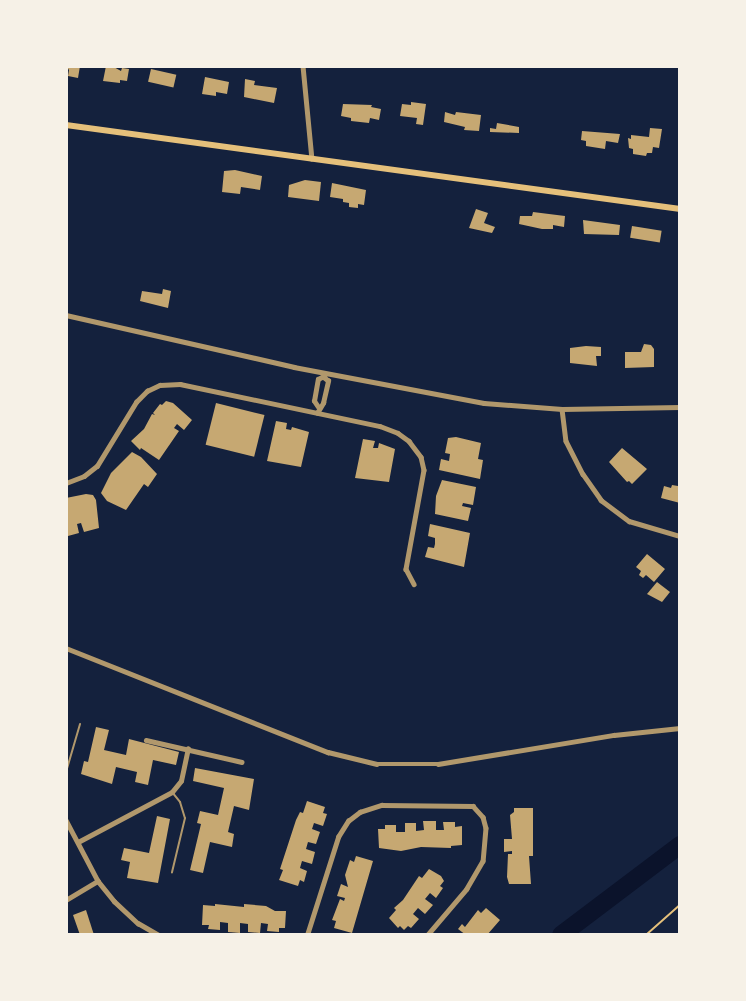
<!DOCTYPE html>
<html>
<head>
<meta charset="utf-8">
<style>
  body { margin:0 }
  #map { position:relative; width:746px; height:1001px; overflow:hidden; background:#14213d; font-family:"Noto Serif",serif }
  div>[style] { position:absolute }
  .river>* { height:18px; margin:-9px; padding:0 9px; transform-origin:9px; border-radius:9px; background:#0b132b }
  .building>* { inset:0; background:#c6a872; transform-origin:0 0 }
  .path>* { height:1.5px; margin:-0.75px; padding:0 0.75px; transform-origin:0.75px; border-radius:0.75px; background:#e5c07b }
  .service>* { height:2px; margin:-1px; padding:0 1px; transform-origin:1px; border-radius:1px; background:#b1986c }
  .minor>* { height:4.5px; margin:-2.25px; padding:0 2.25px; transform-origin:2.25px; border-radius:2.25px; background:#b1986c }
  .secondary>* { height:6px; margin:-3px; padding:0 3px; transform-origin:3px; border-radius:3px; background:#e5c07b }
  span { translate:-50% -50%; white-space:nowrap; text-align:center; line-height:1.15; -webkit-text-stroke:6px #f6f1e7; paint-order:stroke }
  .frame { position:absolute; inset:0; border:68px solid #f6f1e7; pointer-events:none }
</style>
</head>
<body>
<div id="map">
  <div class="river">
    <div style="left:561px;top:935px;width:149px;rotate:-37.1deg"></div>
  </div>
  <div class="building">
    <div style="clip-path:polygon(66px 66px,80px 66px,78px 78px,68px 76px,69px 70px)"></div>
    <div style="clip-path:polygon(106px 66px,112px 66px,121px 71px,122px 68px,129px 69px,127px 81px,120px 80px,120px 83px,103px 81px)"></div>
    <div style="left:151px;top:69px;width:26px;height:13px;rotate:13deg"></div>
    <div style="clip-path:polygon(205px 77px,229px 82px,227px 94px,216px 92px,216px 96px,202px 94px)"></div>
    <div style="clip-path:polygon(245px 79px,255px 81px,254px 85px,277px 88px,274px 103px,244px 97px)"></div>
    <div style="clip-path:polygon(411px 102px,426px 104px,423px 125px,416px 124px,417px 118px,400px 116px,402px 104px,411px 105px)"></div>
    <div style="clip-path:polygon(343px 104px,372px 105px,371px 107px,381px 109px,379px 120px,370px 118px,369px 123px,351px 121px,351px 118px,341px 116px)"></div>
    <div style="clip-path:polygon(445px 112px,455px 115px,456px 112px,481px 115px,479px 131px,464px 130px,465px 127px,444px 122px)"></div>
    <div style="clip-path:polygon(497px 123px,519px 127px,519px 133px,490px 132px,490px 128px,496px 129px)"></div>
    <div style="clip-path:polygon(650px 128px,662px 129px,659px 148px,653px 147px,652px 153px,647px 153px,646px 156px,633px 154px,633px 149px,629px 148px,628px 138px,631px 139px,631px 135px,649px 137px)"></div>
    <div style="clip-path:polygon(582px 131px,620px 134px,618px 143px,606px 141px,605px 149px,586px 146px,586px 141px,581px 140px)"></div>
    <div style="clip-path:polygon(235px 170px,262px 176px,260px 190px,241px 187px,240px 194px,222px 192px,224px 171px)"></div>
    <div style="clip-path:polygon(305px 180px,321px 182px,319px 201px,288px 197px,289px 185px)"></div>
    <div style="clip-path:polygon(332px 183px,366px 190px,364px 205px,358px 204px,358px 208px,349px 207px,349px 203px,343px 202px,343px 199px,330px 197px)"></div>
    <div style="clip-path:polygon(476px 209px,488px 213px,484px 223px,495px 227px,492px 233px,469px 228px)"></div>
    <div style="clip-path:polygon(533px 212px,565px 216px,564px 227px,553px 225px,553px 229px,542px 229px,519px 224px,520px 216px,532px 216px)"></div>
    <div style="clip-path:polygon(583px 220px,620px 225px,619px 235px,584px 234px)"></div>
    <div style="left:632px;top:226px;width:30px;height:12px;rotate:9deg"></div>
    <div style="clip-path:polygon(163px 289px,171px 291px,168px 308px,140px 301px,142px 291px,162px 294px)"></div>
    <div style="clip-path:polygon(644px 344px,651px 345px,654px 349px,654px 367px,625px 368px,625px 352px,641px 352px)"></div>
    <div style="clip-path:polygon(586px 346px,601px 347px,601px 356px,596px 356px,597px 366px,570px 363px,570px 348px)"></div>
    <div style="clip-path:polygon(166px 401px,173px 403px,192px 420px,184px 430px,177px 424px,174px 428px,179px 431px,159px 460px,141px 448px,140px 450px,131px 441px,144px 429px,152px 414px,155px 415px,153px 413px,160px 404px,162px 405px)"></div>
    <div style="left:216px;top:403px;width:50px;height:43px;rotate:14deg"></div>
    <div style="clip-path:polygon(276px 421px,287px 423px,286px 429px,291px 430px,292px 427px,309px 432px,301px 467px,267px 461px)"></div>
    <div style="clip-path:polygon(456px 437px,481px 443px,478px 459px,483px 460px,480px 479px,439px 470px,441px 459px,449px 461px,450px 454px,445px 453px,448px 438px)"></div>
    <div style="clip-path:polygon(363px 439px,375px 441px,373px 448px,378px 448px,379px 443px,395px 449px,389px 482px,355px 478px)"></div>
    <div style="clip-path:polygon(622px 448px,647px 469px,632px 484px,629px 481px,627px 482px,609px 462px)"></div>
    <div style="clip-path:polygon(132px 452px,141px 457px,157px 474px,148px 487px,144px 484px,126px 510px,107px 501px,101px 493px,111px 473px)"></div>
    <div style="clip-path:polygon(442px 480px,476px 487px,473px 505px,463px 503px,462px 506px,471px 508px,468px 521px,435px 514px,436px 496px)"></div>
    <div style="clip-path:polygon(672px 485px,678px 486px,680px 503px,661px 498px,664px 486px,671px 488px)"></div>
    <div style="clip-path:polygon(86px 494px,93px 495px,96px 500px,99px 528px,84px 532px,81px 523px,77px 524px,79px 533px,68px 536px,66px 498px)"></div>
    <div style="clip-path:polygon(430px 524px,470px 533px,464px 567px,425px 557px,428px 547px,434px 548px,435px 544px,435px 538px,428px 536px)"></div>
    <div style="clip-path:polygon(647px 554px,665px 569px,654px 582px,646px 575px,643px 578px,639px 575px,641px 571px,636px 567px)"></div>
    <div style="clip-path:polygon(657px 582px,670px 592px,662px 602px,647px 594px)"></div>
    <div style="clip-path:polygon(96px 727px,109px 730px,104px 750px,126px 755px,129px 739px,179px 752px,176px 765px,153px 760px,148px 785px,135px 782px,137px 772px,116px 767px,112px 784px,81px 774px,84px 761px,88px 762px)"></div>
    <div style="clip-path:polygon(195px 768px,254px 779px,249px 810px,234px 806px,228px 832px,234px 834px,232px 847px,210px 842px,203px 873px,190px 870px,201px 824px,197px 823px,200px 811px,218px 815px,224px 788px,193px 781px)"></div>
    <div style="clip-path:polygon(307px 801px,325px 807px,323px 813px,327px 814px,323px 826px,314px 823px,312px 829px,320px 832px,316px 844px,308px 842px,306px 849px,315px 852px,312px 864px,302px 861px,300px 868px,307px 871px,304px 882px,300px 880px,298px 886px,279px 880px,283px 870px,280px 869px,296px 820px,300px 812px,303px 813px)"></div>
    <div style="clip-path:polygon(514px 808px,533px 808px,533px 856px,529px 856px,531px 884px,509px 884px,507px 877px,508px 854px,512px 854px,512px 851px,504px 852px,504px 839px,512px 839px,510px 815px,514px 812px)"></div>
    <div style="clip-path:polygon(157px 816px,170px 819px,158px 883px,127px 878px,130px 862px,121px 860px,124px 848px,149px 853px)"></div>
    <div style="clip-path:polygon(423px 821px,436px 821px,436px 830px,444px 830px,443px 822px,455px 822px,455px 827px,462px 826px,462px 845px,451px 846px,451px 848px,421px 847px,401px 851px,379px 848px,378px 829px,385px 829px,385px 825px,396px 825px,396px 832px,405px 832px,405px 823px,416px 823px,416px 831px,424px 830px)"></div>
    <div style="clip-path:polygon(356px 856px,373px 861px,352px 933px,334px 928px,336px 921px,332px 920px,340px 899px,344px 901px,345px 898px,337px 896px,341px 884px,348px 887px,345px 875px,350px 860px,354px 862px)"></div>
    <div style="clip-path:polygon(429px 869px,441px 876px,444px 881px,440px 886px,443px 888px,436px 898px,430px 893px,425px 899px,433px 905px,425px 914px,418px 908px,413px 914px,419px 919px,411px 928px,408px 926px,404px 930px,400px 926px,398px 928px,389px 918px,396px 910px,394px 908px,403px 900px,419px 876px,422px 878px)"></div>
    <div style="clip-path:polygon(215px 904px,244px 907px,244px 904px,266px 906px,275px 911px,286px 911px,285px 928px,279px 928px,279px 932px,267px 931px,268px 924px,261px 923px,260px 933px,248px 932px,248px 924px,240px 923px,240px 933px,228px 932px,228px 923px,220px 922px,220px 930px,208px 929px,209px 925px,202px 925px,203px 905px,215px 906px)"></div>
    <div style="clip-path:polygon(486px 908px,500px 920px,487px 935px,466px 935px,458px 929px,462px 924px,465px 927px,478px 910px,481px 913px)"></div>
    <div style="clip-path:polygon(86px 910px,94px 935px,80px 935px,73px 915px)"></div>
  </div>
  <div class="path">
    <div style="left:646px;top:935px;width:45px;rotate:-41.4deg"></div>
  </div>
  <div class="service">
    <div style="left:66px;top:772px;width:50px;rotate:-73.7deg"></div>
    <div style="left:172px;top:792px;width:13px;rotate:51deg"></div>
    <div style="left:180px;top:802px;width:17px;rotate:73deg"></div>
    <div style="left:185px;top:818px;width:56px;rotate:103.5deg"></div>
  </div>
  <div class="minor">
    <div style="left:303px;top:66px;width:93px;rotate:84.5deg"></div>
    <div style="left:66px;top:315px;width:234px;rotate:12.8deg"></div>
    <div style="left:294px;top:367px;width:193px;rotate:10.7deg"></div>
    <div style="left:484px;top:403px;width:78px;rotate:4.4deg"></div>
    <div style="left:562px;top:409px;width:118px;rotate:-1deg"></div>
    <div style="left:318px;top:407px;width:7px;rotate:-124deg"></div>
    <div style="left:314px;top:401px;width:22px;rotate:-80deg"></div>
    <div style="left:318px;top:379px;width:7px;rotate:-27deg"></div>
    <div style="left:562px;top:409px;width:32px;rotate:83deg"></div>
    <div style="left:566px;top:441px;width:37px;rotate:63deg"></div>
    <div style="left:583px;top:474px;width:32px;rotate:55deg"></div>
    <div style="left:601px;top:500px;width:35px;rotate:37deg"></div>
    <div style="left:629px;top:521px;width:53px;rotate:16.4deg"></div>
    <div style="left:317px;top:413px;width:12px;rotate:-59deg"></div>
    <div style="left:323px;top:403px;width:23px;rotate:-77deg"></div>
    <div style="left:328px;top:381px;width:6px;rotate:-141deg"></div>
    <div style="left:66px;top:483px;width:19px;rotate:-21deg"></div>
    <div style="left:84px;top:476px;width:16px;rotate:-38deg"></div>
    <div style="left:97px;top:466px;width:75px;rotate:-58.6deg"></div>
    <div style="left:136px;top:402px;width:16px;rotate:-45deg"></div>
    <div style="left:147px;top:391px;width:14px;rotate:-25deg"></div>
    <div style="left:160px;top:385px;width:20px;rotate:-3deg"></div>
    <div style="left:180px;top:384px;width:204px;rotate:11.9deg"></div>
    <div style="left:380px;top:426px;width:19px;rotate:21deg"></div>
    <div style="left:398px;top:433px;width:14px;rotate:36deg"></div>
    <div style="left:409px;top:441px;width:20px;rotate:53deg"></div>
    <div style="left:421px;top:457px;width:13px;rotate:77deg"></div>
    <div style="left:424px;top:470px;width:101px;rotate:100.3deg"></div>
    <div style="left:406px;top:569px;width:17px;rotate:62deg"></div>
    <div style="left:66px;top:648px;width:282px;rotate:21.7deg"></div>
    <div style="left:328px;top:752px;width:50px;rotate:13.8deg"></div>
    <div style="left:377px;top:764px;width:61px"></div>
    <div style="left:438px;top:764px;width:178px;rotate:-9.4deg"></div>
    <div style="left:614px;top:735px;width:66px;rotate:-6.1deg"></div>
    <div style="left:146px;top:740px;width:98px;rotate:12.9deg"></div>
    <div style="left:66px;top:820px;width:69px;rotate:62.3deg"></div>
    <div style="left:98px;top:881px;width:26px;rotate:51deg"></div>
    <div style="left:114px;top:901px;width:33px;rotate:43deg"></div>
    <div style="left:138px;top:923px;width:24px;rotate:30deg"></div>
    <div style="left:78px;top:842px;width:106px;rotate:-28deg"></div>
    <div style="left:172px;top:792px;width:14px;rotate:-51deg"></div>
    <div style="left:181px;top:781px;width:33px;rotate:-78deg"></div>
    <div style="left:66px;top:900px;width:37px;rotate:-31deg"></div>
    <div style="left:307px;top:935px;width:103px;rotate:-72.4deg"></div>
    <div style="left:338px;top:837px;width:19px;rotate:-58deg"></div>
    <div style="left:348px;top:821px;width:15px;rotate:-37deg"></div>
    <div style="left:360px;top:812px;width:23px;rotate:-18deg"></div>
    <div style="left:382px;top:805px;width:91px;rotate:0.6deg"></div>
    <div style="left:473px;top:806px;width:15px;rotate:48deg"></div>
    <div style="left:483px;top:817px;width:11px;rotate:75deg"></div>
    <div style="left:486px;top:828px;width:33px;rotate:95deg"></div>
    <div style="left:483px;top:861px;width:32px;rotate:120deg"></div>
    <div style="left:467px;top:889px;width:60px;rotate:130.3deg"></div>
  </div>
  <div class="secondary">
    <div style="left:66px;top:125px;width:620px;rotate:7.79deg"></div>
  </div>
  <div class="frame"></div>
</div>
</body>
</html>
